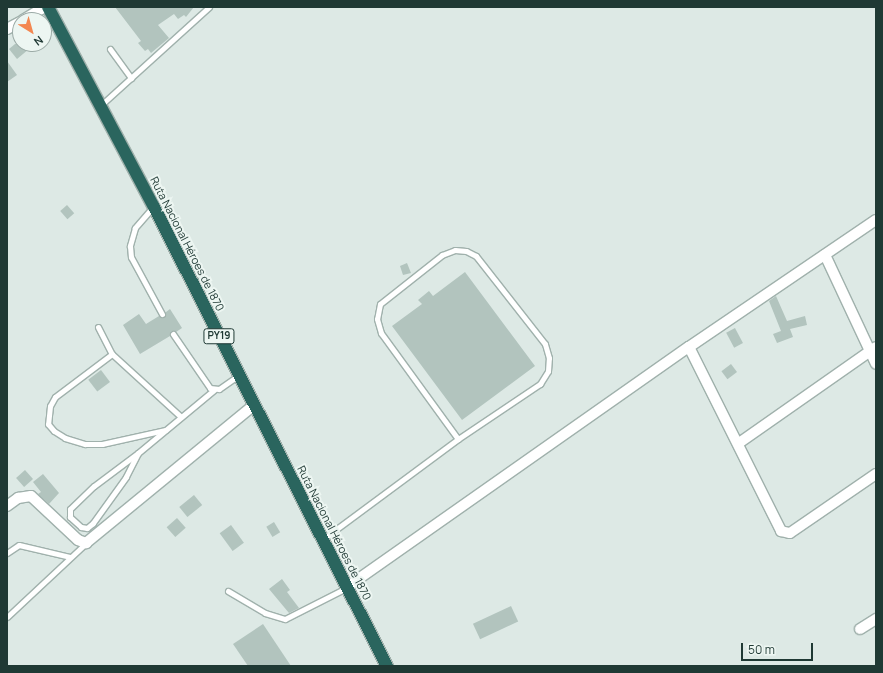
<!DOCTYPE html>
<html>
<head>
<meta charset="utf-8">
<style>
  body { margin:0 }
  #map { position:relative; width:883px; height:673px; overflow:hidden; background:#dde9e5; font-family:Manrope,sans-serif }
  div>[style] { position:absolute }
  .building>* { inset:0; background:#b2c4be; transform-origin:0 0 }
  .roads { filter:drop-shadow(1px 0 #a0b1ac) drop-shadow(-1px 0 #a0b1ac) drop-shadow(0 1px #a0b1ac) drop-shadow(0 -1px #a0b1ac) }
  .lane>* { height:5px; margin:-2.5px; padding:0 2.5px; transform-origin:2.5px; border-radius:2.5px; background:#fff }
  .street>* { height:10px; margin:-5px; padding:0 5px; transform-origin:5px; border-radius:5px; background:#fff }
  .highway>* { height:12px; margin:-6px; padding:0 6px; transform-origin:6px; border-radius:6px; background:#2a655e }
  span { translate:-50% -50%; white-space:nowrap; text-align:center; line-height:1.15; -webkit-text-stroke:4px #edf6f2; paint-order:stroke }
  .shield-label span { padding:1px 3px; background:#edf6f2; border:1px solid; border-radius:3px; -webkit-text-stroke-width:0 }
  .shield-label { font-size:10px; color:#1f3934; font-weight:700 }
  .street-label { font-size:11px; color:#1f3934 }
  .frame { position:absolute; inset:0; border:8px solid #1f3934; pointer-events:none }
  .north { position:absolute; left:12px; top:12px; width:40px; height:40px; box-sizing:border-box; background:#edf6f2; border:1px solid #9baaa6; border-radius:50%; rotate:143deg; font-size:11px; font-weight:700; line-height:16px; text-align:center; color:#1f3934 }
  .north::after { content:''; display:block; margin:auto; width:14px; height:18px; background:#f38751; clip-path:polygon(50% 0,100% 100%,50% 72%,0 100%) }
  .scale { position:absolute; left:741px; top:643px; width:72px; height:18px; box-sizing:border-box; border:2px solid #1f3934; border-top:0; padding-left:5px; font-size:12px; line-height:14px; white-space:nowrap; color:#1f3934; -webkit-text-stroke:3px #edf6f2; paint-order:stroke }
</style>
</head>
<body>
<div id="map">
  <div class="building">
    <div style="clip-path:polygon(115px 7px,194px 7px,186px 17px,184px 15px,178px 19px,174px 14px,158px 25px,169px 38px,151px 53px,148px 49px,145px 51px,138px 43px,141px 41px)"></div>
    <div style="clip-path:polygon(15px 44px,25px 44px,29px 49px,17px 59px,9px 49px)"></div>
    <div style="clip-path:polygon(7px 61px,17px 75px,7px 82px)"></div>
    <div style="left:67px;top:205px;width:11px;height:9px;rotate:49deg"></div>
    <div style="clip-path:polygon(407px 263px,411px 273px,403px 275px,400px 266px)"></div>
    <div style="clip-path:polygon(465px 272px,535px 366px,462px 420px,392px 326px,422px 304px,418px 300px,429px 291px,433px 296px)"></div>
    <div style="clip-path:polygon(776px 296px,787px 321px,805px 316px,807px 325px,790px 329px,793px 337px,777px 343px,773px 334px,781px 331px,769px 301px)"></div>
    <div style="clip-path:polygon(170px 309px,182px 328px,176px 332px,171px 331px,170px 336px,140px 354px,123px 325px,139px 314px,146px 324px,159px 316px,164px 317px,166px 312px)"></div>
    <div style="left:735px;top:328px;width:17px;height:10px;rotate:62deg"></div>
    <div style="left:731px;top:364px;width:10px;height:12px;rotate:53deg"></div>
    <div style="left:101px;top:370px;width:15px;height:16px;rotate:53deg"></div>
    <div style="left:25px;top:470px;width:12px;height:12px;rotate:48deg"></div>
    <div style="clip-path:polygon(43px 474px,59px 493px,49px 504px,38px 494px,41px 492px,33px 482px)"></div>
    <div style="left:194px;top:495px;width:13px;height:19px;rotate:51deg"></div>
    <div style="left:177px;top:518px;width:13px;height:14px;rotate:48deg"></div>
    <div style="left:274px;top:522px;width:12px;height:9px;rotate:59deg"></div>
    <div style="left:231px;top:525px;width:22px;height:14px;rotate:54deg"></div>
    <div style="clip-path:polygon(282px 579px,290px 590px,287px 592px,299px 608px,289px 613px,269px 589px)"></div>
    <div style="left:511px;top:606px;width:17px;height:42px;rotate:65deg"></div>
    <div style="clip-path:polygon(263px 624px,291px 666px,248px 666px,233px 644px)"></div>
  </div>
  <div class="roads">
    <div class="lane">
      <div style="left:110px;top:49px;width:36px;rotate:54deg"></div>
      <div style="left:101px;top:105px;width:146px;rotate:-42.2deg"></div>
      <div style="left:153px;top:207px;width:28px;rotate:131deg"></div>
      <div style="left:135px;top:228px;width:19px;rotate:106deg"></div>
      <div style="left:130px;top:246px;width:11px;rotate:85deg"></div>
      <div style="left:131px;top:257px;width:65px;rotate:61.5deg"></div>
      <div style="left:98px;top:327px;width:30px;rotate:63deg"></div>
      <div style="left:112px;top:354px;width:93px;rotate:42.4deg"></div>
      <div style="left:173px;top:334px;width:65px;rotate:55.6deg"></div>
      <div style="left:210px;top:388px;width:9px;rotate:6deg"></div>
      <div style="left:219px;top:389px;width:24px;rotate:-35deg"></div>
      <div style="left:112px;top:354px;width:71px;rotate:143deg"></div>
      <div style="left:55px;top:397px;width:10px;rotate:119deg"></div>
      <div style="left:50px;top:406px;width:18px;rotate:96deg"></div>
      <div style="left:48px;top:424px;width:9px;rotate:49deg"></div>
      <div style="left:54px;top:431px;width:13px;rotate:32deg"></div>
      <div style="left:65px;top:438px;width:21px;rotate:17deg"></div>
      <div style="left:85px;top:444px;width:17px"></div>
      <div style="left:102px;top:444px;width:65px;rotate:-12.5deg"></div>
      <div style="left:138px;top:453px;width:27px;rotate:117deg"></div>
      <div style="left:126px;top:477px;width:57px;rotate:125.7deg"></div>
      <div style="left:93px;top:523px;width:8px;rotate:140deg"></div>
      <div style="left:87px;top:528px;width:6px;rotate:-171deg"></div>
      <div style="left:81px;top:527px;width:15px;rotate:-138deg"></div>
      <div style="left:70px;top:517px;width:8px;rotate:-90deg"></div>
      <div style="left:70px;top:509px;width:33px;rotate:-44deg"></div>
      <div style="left:94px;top:486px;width:55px;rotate:-36.9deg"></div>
      <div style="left:138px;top:453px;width:99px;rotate:-39.7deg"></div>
      <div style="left:323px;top:539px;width:168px;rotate:-36.5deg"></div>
      <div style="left:458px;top:439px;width:99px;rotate:-33.9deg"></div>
      <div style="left:540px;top:384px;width:15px;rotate:-58deg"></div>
      <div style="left:548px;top:371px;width:13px;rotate:-86deg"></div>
      <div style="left:549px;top:358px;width:15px;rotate:-106deg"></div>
      <div style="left:545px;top:344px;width:112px;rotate:-128.1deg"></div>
      <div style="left:476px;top:256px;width:11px;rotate:-153deg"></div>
      <div style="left:466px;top:251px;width:11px;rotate:-175deg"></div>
      <div style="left:455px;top:250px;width:14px;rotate:159deg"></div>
      <div style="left:442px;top:255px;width:79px;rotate:141.7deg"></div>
      <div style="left:380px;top:304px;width:15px;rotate:101deg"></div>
      <div style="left:377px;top:319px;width:15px;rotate:74deg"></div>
      <div style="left:381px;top:333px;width:131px;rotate:54deg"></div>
      <div style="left:7px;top:553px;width:14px;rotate:-34deg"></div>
      <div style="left:19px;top:545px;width:52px;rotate:13.2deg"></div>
      <div style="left:228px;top:591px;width:43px;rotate:30.7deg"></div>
      <div style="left:265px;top:613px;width:21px;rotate:17deg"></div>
      <div style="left:285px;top:619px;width:68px;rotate:-26.9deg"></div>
      <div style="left:7px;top:617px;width:108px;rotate:-43.1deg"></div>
    </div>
    <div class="street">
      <div style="left:23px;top:20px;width:26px;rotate:-31deg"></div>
      <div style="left:7px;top:29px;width:15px;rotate:-28deg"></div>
      <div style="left:825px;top:255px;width:120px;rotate:64.9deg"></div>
      <div style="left:689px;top:347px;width:206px;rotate:63.4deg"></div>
      <div style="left:781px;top:531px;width:9px;rotate:13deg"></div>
      <div style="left:790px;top:533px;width:104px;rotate:-34.5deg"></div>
      <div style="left:739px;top:443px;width:167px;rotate:-35deg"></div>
      <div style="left:7px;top:506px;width:14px;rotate:-36deg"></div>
      <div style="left:18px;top:498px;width:13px;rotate:-9deg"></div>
      <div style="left:31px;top:496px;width:64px;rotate:43.1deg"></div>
      <div style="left:78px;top:540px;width:9px;rotate:21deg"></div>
      <div style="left:86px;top:543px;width:217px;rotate:-39.4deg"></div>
      <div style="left:347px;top:587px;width:418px;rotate:-35.1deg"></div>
      <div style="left:689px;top:347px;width:226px;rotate:-34.2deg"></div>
      <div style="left:860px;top:629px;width:19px;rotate:-32deg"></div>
    </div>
    <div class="highway">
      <div style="left:48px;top:7px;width:226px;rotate:62.1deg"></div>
      <div style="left:154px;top:207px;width:515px;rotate:63.09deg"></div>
    </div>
  </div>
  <div class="shield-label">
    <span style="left:219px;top:336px">PY19</span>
  </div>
  <div class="street-label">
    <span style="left:187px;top:244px;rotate:63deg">Ruta Nacional Héroes de 1870</span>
    <span style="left:334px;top:533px;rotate:63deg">Ruta Nacional Héroes de 1870</span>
  </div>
  <div class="frame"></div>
  <div class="north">N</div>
  <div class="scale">50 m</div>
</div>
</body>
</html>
